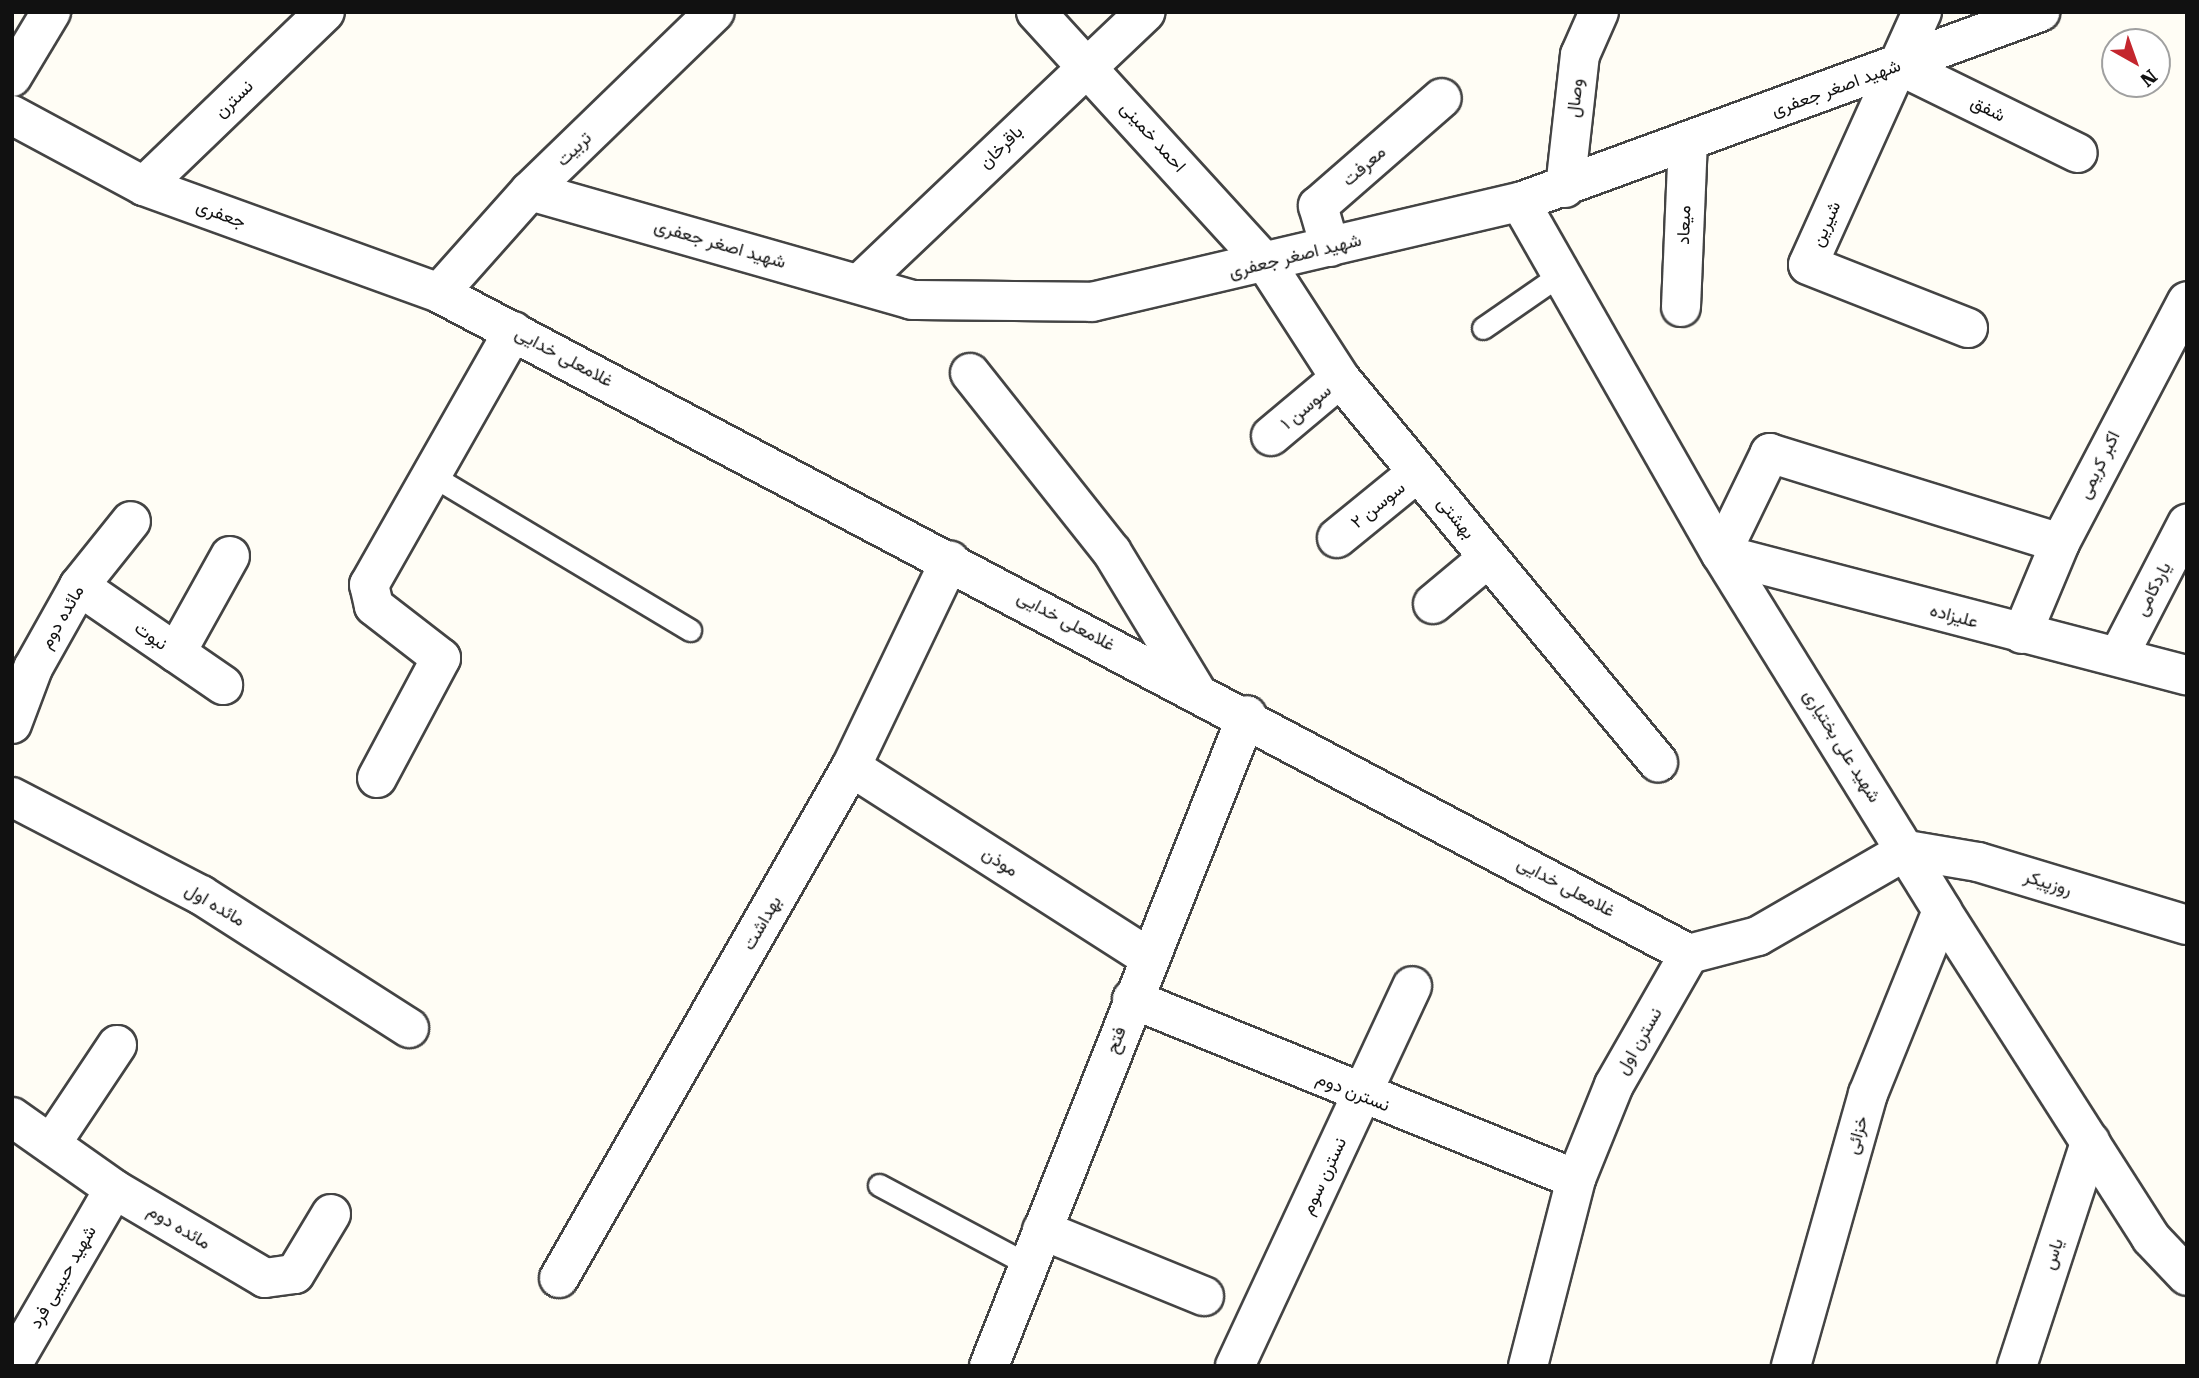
<!DOCTYPE html>
<meta charset="utf-8">
<style>
body{margin:0}
#map{position:relative;width:2199px;height:1378px;overflow:hidden;background:#fffdf5;font-family:"Roboto Serif",Vazirmatn,serif}
div>[style]{position:absolute}
[style*='--x']{left:calc(var(--x)*1px);top:calc(var(--y)*1px);width:calc(var(--w)*1px);rotate:calc(var(--a)*1deg)}
.roads{filter:drop-shadow(2px 0 #444) drop-shadow(-2px 0 #444) drop-shadow(0 2px #444) drop-shadow(0 -2px #444)}
.service>*{height:21px;margin:-10.5px;padding:0 10.5px;transform-origin:10.5px;border-radius:10.5px;background:#fff}
.minor>*{height:38px;margin:-19px;padding:0 19px;transform-origin:19px;border-radius:19px;background:#fff}
.tertiary>*{height:38px;margin:-19px;padding:0 19px;transform-origin:19px;border-radius:19px;background:#fff}
span{translate:-50% -50%;white-space:nowrap;text-align:center;line-height:1.15;-webkit-text-stroke:7px #fff;paint-order:stroke}
.street-label{font-size:18px;color:#111}
.frame{position:absolute;inset:0;border:14px solid #111;pointer-events:none}
.north{position:absolute;left:2101px;top:28px;width:70px;height:70px;box-sizing:border-box;background:#fff;border:2px solid #a0a0a0;border-radius:50%;rotate:140deg;font-size:19px;font-weight:700;line-height:28px;text-align:center;color:#111}
.north::after{content:'';display:block;margin:auto;width:24px;height:32px;background:#c4262e;clip-path:polygon(50% 0,100% 100%,50% 72%,0 100%)}
</style>
<div id="map">
<div class="roads">
<div class="service">
<div style="--x:1483;--y:328;--w:95;--a:-34.7"></div>
<div style="--x:431;--y:475;--w:302;--a:30.9"></div>
<div style="--x:879;--y:1185;--w:170;--a:28.1"></div>
</div>
<div class="minor">
<div style="--x:1036;--y:12;--w:343;--a:47.6"></div>
<div style="--x:1267;--y:265;--w:135;--a:57.1"></div>
<div style="--x:1340;--y:378;--w:499;--a:50.4"></div>
<div style="--x:1922;--y:12;--w:277;--a:114.3"></div>
<div style="--x:1808;--y:265;--w:172;--a:21.5"></div>
<div style="--x:1898;--y:65;--w:200;--a:26.1"></div>
<div style="--x:12;--y:77;--w:76;--a:-59"></div>
<div style="--x:144;--y:186;--w:251;--a:-43.9"></div>
<div style="--x:1565;--y:188;--w:134;--a:-83.6"></div>
<div style="--x:1580;--y:55;--w:47;--a:-66.2"></div>
<div style="--x:530;--y:191;--w:257;--a:-44.1"></div>
<div style="--x:1330;--y:247;--w:43;--a:-106.3"></div>
<div style="--x:1318;--y:206;--w:164;--a:-41.1"></div>
<div style="--x:859;--y:284;--w:395;--a:-43.5"></div>
<div style="--x:1681;--y:307;--w:164;--a:-87.6"></div>
<div style="--x:970;--y:373;--w:228;--a:51.6"></div>
<div style="--x:1112;--y:552;--w:160;--a:58.8"></div>
<div style="--x:1271;--y:436;--w:90;--a:-40"></div>
<div style="--x:1337;--y:538;--w:104;--a:-39.2"></div>
<div style="--x:2060;--y:543;--w:304;--a:-162.8"></div>
<div style="--x:1770;--y:453;--w:112;--a:115.9"></div>
<div style="--x:1721;--y:554;--w:481;--a:14.6"></div>
<div style="--x:79;--y:586;--w:175;--a:34.5"></div>
<div style="--x:1433;--y:604;--w:72;--a:-39.9"></div>
<div style="--x:2022;--y:634;--w:99;--a:-67.3"></div>
<div style="--x:2060;--y:543;--w:273;--a:-62.3"></div>
<div style="--x:176;--y:653;--w:111;--a:-60.9"></div>
<div style="--x:2119;--y:655;--w:148;--a:-62.6"></div>
<div style="--x:12;--y:724;--w:60;--a:-69.4"></div>
<div style="--x:33;--y:668;--w:94;--a:-60.7"></div>
<div style="--x:79;--y:586;--w:83;--a:-51.3"></div>
<div style="--x:851;--y:767;--w:355;--a:32.6"></div>
<div style="--x:377;--y:778;--w:136;--a:-61.9"></div>
<div style="--x:441;--y:658;--w:85;--a:-142.2"></div>
<div style="--x:374;--y:606;--w:22;--a:-103"></div>
<div style="--x:369;--y:585;--w:292;--a:-60.4"></div>
<div style="--x:12;--y:797;--w:213;--a:27.4"></div>
<div style="--x:201;--y:895;--w:247;--a:32.6"></div>
<div style="--x:1132;--y:999;--w:479;--a:22.1"></div>
<div style="--x:12;--y:1117;--w:125;--a:35.2"></div>
<div style="--x:114;--y:1189;--w:175;--a:30.5"></div>
<div style="--x:265;--y:1278;--w:30;--a:-8"></div>
<div style="--x:295;--y:1274;--w:70;--a:-59"></div>
<div style="--x:51;--y:1144;--w:119;--a:-56.3"></div>
<div style="--x:1042;--y:1230;--w:175;--a:22.2"></div>
<div style="--x:559;--y:1278;--w:589;--a:-60.26"></div>
<div style="--x:851;--y:767;--w:229;--a:-64.4"></div>
<div style="--x:12;--y:1365;--w:203;--a:-59.9"></div>
<div style="--x:989;--y:1366;--w:700;--a:-68.38"></div>
<div style="--x:1235;--y:1366;--w:419;--a:-65"></div>
<div style="--x:1528;--y:1366;--w:193;--a:-75.6"></div>
<div style="--x:1576;--y:1179;--w:101;--a:-68"></div>
<div style="--x:1614;--y:1085;--w:151;--a:-60.2"></div>
<div style="--x:1689;--y:954;--w:71;--a:-14.6"></div>
<div style="--x:1758;--y:936;--w:172;--a:-30"></div>
<div style="--x:1907;--y:850;--w:72;--a:9.6"></div>
<div style="--x:1978;--y:862;--w:218;--a:16.8"></div>
<div style="--x:1791;--y:1366;--w:283;--a:-74.2"></div>
<div style="--x:1868;--y:1094;--w:197;--a:-68"></div>
<div style="--x:2017;--y:1366;--w:236;--a:-71.9"></div>
</div>
<div class="tertiary">
<div style="--x:12;--y:115;--w:150;--a:28.3"></div>
<div style="--x:144;--y:186;--w:314;--a:19.9"></div>
<div style="--x:439;--y:293;--w:1414;--a:27.87"></div>
<div style="--x:1520;--y:202;--w:405;--a:60.3"></div>
<div style="--x:1721;--y:554;--w:420;--a:58.2"></div>
<div style="--x:1942;--y:911;--w:388;--a:57.4"></div>
<div style="--x:2151;--y:1238;--w:52;--a:46.5"></div>
<div style="--x:439;--y:293;--w:137;--a:-48.3"></div>
<div style="--x:530;--y:191;--w:397;--a:15.9"></div>
<div style="--x:912;--y:300;--w:180;--a:0.6"></div>
<div style="--x:1092;--y:302;--w:440;--a:-13.2"></div>
<div style="--x:1520;--y:202;--w:554;--a:-20.07"></div>
</div>
</div>
<div class="street-label">
<span style="left:1836px;top:88px;rotate:-20deg">شهید اصغر جعفری</span>
<span style="left:1575px;top:98px;rotate:-84deg">وصال</span>
<span style="left:234px;top:99px;rotate:-44deg">نسترن</span>
<span style="left:1988px;top:109px;rotate:26deg">شفق</span>
<span style="left:1153px;top:137px;rotate:48deg">احمد خمینی</span>
<span style="left:1001px;top:147px;rotate:-44deg">باقرخان</span>
<span style="left:574px;top:149px;rotate:-44deg">تربیت</span>
<span style="left:1364px;top:166px;rotate:-41deg">معرفت</span>
<span style="left:221px;top:214px;rotate:20deg">جعفری</span>
<span style="left:1826px;top:224px;rotate:-66deg">شیرین</span>
<span style="left:1684px;top:225px;rotate:-88deg">میعاد</span>
<span style="left:720px;top:244px;rotate:16deg">شهید اصغر جعفری</span>
<span style="left:1295px;top:256px;rotate:-14deg">شهید اصغر جعفری</span>
<span style="left:564px;top:357px;rotate:28deg">غلامعلی خدایی</span>
<span style="left:1306px;top:407px;rotate:-40deg">سوسن ۱</span>
<span style="left:2099px;top:465px;rotate:-64deg">اکبر کریمی</span>
<span style="left:1378px;top:505px;rotate:-39deg">سوسن ۲</span>
<span style="left:1456px;top:518px;rotate:51deg">بهشتی</span>
<span style="left:2153px;top:589px;rotate:-63deg">یاردکامی</span>
<span style="left:1954px;top:616px;rotate:15deg">علیزاده</span>
<span style="left:62px;top:617px;rotate:-60deg">مائده دوم</span>
<span style="left:1066px;top:621px;rotate:28deg">غلامعلی خدایی</span>
<span style="left:151px;top:636px;rotate:35deg">نبوت</span>
<span style="left:1842px;top:746px;rotate:58deg">شهید علی بختیاری</span>
<span style="left:1000px;top:862px;rotate:33deg">موذن</span>
<span style="left:2048px;top:883px;rotate:17deg">روزپیکر</span>
<span style="left:1566px;top:887px;rotate:28deg">غلامعلی خدایی</span>
<span style="left:215px;top:905px;rotate:31deg">مائده اول</span>
<span style="left:762px;top:923px;rotate:-60deg">بهداشت</span>
<span style="left:1116px;top:1040px;rotate:-69deg">فتح</span>
<span style="left:1639px;top:1041px;rotate:-60deg">نسترن اول</span>
<span style="left:1353px;top:1092px;rotate:22deg">نسترن دوم</span>
<span style="left:1857px;top:1135px;rotate:-74deg">خزائی</span>
<span style="left:1324px;top:1176px;rotate:-65deg">نسترن سوم</span>
<span style="left:179px;top:1227px;rotate:31deg">مائده دوم</span>
<span style="left:2053px;top:1254px;rotate:-72deg">یاس</span>
<span style="left:63px;top:1277px;rotate:-60deg">شهید حبیبی فرد</span>
</div>
<div class="frame"></div>
<div class="north">N</div>
</div>
